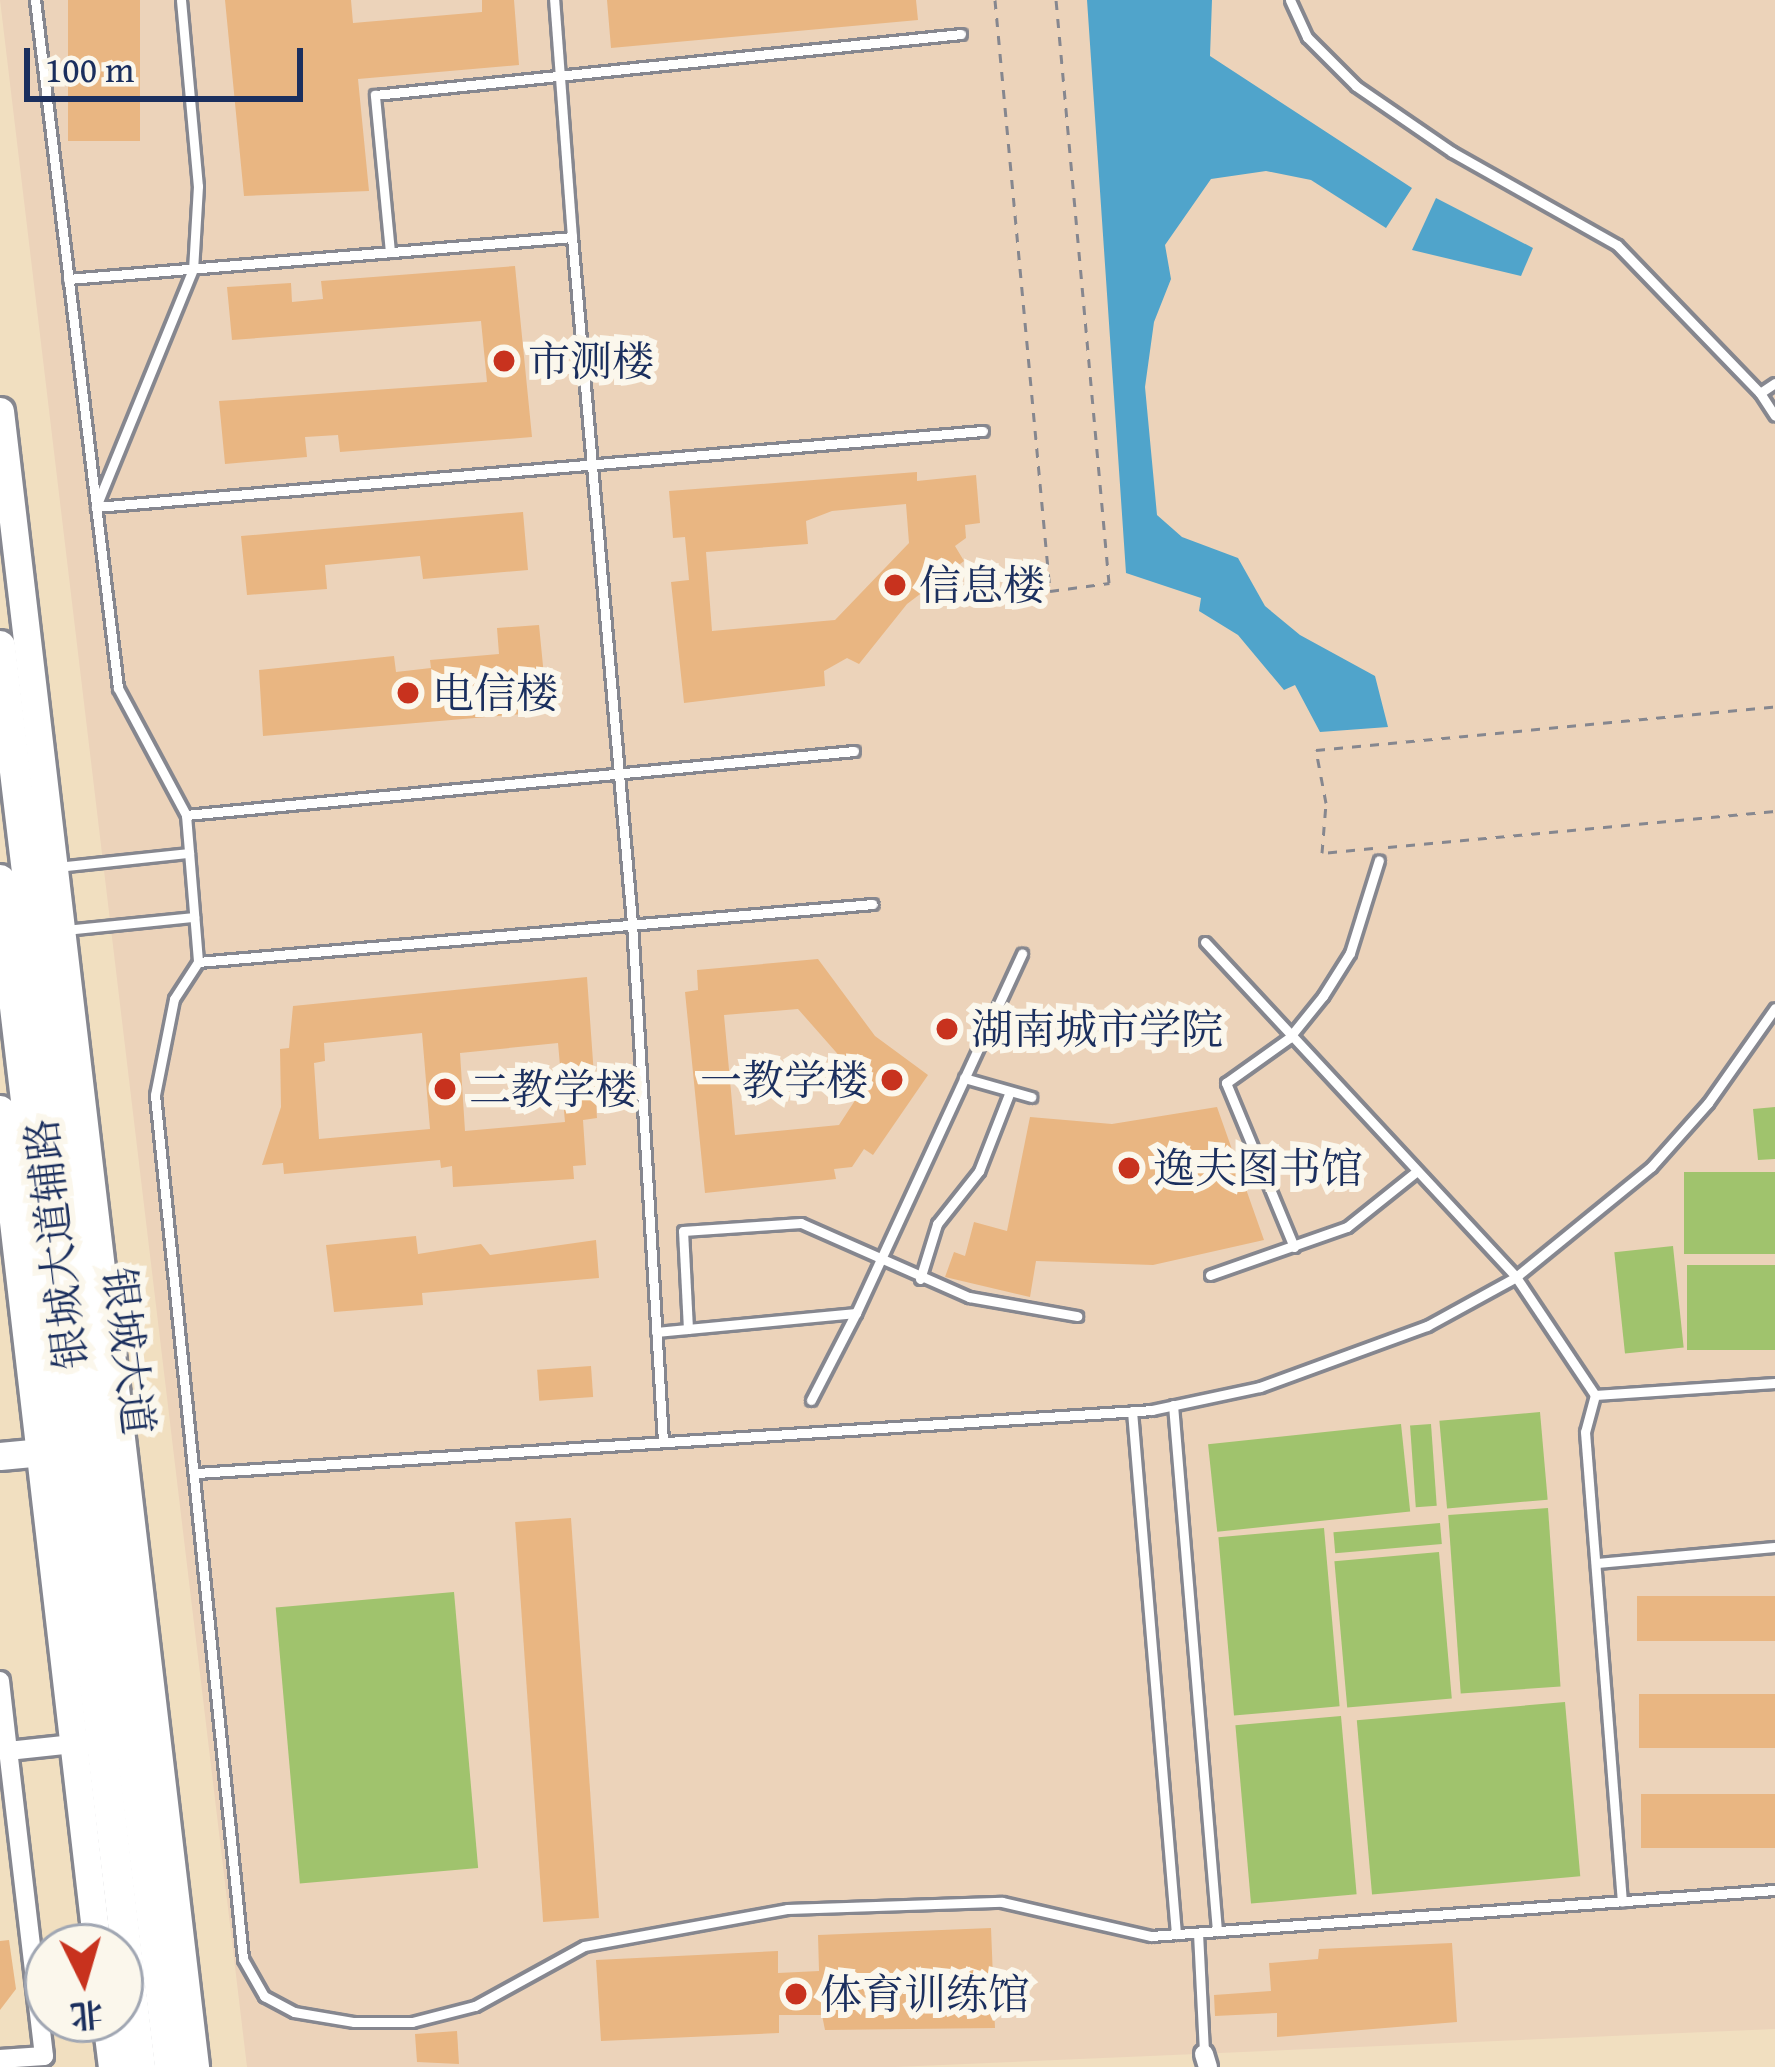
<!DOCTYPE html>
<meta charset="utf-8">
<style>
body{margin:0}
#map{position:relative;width:1775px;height:2067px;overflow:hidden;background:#f1dfc0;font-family:"Gentium Book Plus","Noto Serif SC",serif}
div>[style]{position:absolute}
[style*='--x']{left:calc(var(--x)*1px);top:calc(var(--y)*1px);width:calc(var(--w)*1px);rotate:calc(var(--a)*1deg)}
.built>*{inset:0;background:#ecd3ba}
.green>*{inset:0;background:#a0c36d;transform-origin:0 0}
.water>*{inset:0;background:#50a4cb}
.building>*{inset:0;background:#e9b682;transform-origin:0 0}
.path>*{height:3px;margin-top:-1.5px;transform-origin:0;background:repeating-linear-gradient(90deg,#86878f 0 9px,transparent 0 18px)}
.roads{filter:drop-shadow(3px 0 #86878f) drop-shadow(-3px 0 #86878f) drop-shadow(0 3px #86878f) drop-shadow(0 -3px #86878f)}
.lane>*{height:9px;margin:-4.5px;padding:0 4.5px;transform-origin:4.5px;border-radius:4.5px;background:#fff}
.street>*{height:18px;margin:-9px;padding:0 9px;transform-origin:9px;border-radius:9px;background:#fff}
.secondary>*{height:27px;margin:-13.5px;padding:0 13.5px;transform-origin:13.5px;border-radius:13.5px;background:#fff}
.primary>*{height:30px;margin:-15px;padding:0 15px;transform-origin:15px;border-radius:15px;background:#fff}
.dots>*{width:33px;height:33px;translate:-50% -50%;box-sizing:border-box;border:6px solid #fbf7ec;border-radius:50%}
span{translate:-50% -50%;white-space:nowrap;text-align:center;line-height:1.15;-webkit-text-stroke:12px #fbf7ec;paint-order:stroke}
.poi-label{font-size:42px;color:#1b2f5e}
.left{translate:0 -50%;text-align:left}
.right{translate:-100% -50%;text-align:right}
.street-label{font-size:42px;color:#1b2f5e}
.north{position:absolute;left:24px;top:1923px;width:120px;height:120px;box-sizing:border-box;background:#fbf7ec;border:3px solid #a1a7b3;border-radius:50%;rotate:175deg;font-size:33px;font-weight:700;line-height:48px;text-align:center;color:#1b2f5e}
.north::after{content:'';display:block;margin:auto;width:42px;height:54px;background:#c8321e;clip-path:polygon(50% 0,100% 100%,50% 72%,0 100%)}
.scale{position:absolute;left:24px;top:48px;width:279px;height:54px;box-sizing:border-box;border:6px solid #1b2f5e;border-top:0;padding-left:15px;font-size:36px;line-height:42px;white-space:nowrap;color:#1b2f5e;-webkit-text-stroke:9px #fbf7ec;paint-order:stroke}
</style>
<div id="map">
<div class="built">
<div style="clip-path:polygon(0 0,1775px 0,1775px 2029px,895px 2067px,247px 2067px)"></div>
</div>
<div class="green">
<div style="clip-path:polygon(1775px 1107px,1775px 1159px,1758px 1160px,1753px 1109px)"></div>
<div style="left:1775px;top:1172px;width:82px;height:91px;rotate:90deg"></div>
<div style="left:1673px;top:1246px;width:102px;height:59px;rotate:84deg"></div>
<div style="left:1775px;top:1265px;width:85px;height:88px;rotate:90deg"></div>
<div style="left:1540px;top:1412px;width:88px;height:101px;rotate:85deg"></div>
<div style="left:1401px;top:1424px;width:88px;height:194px;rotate:84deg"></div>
<div style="left:1431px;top:1424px;width:82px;height:21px;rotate:86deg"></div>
<div style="left:1548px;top:1508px;width:179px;height:100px;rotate:86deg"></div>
<div style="left:1440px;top:1523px;width:21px;height:107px;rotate:85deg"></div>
<div style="left:1324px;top:1528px;width:179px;height:106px;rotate:85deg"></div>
<div style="left:1439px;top:1552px;width:147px;height:105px;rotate:85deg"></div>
<div style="left:454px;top:1592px;width:277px;height:179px;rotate:85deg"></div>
<div style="left:1565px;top:1702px;width:175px;height:209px;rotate:85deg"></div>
<div style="left:1341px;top:1716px;width:179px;height:106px;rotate:85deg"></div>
</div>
<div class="water">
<div style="clip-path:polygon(1087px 0,1212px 0,1210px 56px,1412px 188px,1386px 228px,1311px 180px,1266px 171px,1211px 179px,1165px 245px,1171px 279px,1154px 322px,1145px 387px,1157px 515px,1182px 537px,1238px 558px,1265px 606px,1300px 635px,1375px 676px,1388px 727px,1320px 732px,1295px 685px,1284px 690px,1238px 635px,1199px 611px,1201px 598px,1126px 573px)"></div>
<div style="clip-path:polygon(1436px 198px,1533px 248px,1521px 276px,1412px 250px)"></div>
</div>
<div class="building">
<div style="left:68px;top:0;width:72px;height:141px"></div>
<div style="clip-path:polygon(225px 0,351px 0,353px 23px,482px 12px,482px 0,514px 0,519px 65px,358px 79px,369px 191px,244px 196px)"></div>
<div style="clip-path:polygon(607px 0,916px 0,918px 20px,611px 48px)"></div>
<div style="clip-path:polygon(515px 266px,532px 437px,340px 452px,338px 435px,305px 437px,307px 457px,225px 464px,219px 401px,487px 382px,481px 321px,232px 340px,227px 287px,291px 283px,292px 302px,323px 299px,321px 281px)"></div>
<div style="clip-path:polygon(evenodd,917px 472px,917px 481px,976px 475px,980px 523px,965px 525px,966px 538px,955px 546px,964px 561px,907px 604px,859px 664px,847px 658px,824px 671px,825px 686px,684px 703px,671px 582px,689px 580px,685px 537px,673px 538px,669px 491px,917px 472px,906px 504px,909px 543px,835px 620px,712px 631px,706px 552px,808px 544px,806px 521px,832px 511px,906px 504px)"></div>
<div style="clip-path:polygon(523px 512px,528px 570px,423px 579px,420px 556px,325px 565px,327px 589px,247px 595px,241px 536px)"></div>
<div style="clip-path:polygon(539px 625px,544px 676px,554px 675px,558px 711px,263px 736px,259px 670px,394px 656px,396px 672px,431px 668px,430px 660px,499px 654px,497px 628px)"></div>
<div style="clip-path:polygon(evenodd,818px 959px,875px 1036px,928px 1075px,873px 1155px,864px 1149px,852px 1167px,834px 1169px,836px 1179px,705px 1193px,685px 992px,698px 990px,697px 970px,818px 959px,798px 1009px,865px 1085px,839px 1125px,735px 1135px,724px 1015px,798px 1009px)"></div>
<div style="clip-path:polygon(evenodd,587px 977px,597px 1118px,583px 1120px,586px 1165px,573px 1166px,574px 1179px,453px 1187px,452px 1166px,441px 1168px,440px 1160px,284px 1174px,283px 1163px,262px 1165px,281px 1107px,280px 1049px,289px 1048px,293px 1006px,587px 977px,422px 1033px,430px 1129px,319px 1139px,314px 1063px,325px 1061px,324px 1043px,422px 1033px,587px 977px,558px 1043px,565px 1122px,465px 1131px,460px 1053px,558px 1043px)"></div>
<div style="clip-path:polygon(1217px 1107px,1264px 1240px,1153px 1265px,1036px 1261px,1030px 1297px,945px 1277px,954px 1252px,965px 1256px,974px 1222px,1007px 1231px,1030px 1117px,1112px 1124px)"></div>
<div style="clip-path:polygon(416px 1236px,418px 1254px,481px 1244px,490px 1255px,596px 1240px,599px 1278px,422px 1293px,423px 1305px,334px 1312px,326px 1245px)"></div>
<div style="left:591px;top:1366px;width:31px;height:54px;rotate:86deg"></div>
<div style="left:571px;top:1518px;width:401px;height:56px;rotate:86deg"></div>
<div style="left:1775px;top:1596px;width:45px;height:138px;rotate:90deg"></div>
<div style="left:1775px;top:1694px;width:54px;height:136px;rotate:90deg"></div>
<div style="left:1775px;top:1794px;width:54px;height:134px;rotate:90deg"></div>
<div style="clip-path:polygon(991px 1928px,995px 2028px,825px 2030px,822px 2015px,779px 2015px,779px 2033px,601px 2041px,596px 1960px,778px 1951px,778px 1973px,819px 1971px,818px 1935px)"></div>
<div style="clip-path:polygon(9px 1940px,16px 1989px,0 2010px,0 1941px)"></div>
<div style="clip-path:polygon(1452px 1943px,1457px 2022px,1277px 2037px,1277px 2013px,1215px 2016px,1214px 1995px,1271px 1991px,1269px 1963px,1318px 1959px,1319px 1949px)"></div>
<div style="clip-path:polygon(457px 2031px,459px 2064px,417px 2062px,415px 2034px)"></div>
</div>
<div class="path">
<div style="--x:995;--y:0;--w:594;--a:84.68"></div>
<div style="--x:1050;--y:591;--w:60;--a:-7.7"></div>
<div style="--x:1109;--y:583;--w:585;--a:-95.19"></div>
<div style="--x:1388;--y:847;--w:389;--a:-5.3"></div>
<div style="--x:1373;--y:848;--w:51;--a:174.4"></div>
<div style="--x:1322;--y:853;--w:50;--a:-85.4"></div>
<div style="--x:1326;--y:803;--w:54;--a:-100.7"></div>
<div style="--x:1316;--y:750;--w:461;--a:-5.4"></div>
</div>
<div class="roads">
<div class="lane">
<div style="--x:35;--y:0;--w:693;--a:83.12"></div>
<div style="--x:118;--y:688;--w:144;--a:61.8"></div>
<div style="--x:186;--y:815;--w:147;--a:85.3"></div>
<div style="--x:198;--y:962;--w:44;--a:123"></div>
<div style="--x:174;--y:999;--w:98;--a:101.2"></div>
<div style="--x:155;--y:1095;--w:868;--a:84.18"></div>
<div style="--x:243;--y:1959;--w:43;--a:60.4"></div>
<div style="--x:264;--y:1996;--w:34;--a:28"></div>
<div style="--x:294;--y:2012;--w:61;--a:9.5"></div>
<div style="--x:354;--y:2022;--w:58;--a:0"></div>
<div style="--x:412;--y:2022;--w:65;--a:-14.3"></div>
<div style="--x:475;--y:2006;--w:124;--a:-28.8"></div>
<div style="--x:584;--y:1946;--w:206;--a:-10.3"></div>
<div style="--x:787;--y:1909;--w:215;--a:-1.9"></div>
<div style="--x:1002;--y:1902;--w:153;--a:12.9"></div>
<div style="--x:1151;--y:1936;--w:626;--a:-4.22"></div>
<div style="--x:181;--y:0;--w:187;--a:84.8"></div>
<div style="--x:198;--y:186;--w:83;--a:93.4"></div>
<div style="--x:193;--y:269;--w:257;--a:112.2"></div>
<div style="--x:96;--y:507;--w:890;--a:-4.9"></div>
<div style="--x:1290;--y:0;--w:41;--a:65.3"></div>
<div style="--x:1307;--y:37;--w:69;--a:45"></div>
<div style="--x:1356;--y:86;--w:116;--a:34.5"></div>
<div style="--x:1452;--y:152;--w:189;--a:29.4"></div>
<div style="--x:1617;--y:245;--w:206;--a:46"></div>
<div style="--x:1760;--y:393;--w:18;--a:-34"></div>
<div style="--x:572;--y:237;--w:689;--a:85"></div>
<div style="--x:632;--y:923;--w:520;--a:86.58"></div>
<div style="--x:390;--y:252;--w:158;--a:-95.5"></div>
<div style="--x:375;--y:95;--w:589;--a:-5.94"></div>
<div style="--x:68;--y:279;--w:506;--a:-4.76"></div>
<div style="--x:572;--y:237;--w:238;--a:-94.3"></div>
<div style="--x:1760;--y:393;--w:27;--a:57"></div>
<div style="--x:186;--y:815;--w:671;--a:-5.47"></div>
<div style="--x:57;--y:867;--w:133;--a:-6.1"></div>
<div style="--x:65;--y:930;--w:130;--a:-5.8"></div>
<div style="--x:1205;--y:942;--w:457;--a:47.1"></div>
<div style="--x:1516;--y:1277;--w:142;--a:56.2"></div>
<div style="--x:1595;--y:1395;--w:180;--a:-3.8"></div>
<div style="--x:198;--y:962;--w:677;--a:-4.91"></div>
<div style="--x:964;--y:1078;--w:70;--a:15.8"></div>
<div style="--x:1294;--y:1247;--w:178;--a:-112.5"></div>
<div style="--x:1226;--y:1083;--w:77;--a:-35.5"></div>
<div style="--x:1289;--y:1038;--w:54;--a:-51"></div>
<div style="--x:1323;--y:996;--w:51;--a:-57.9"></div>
<div style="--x:1350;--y:953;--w:97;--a:-72.7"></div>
<div style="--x:1210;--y:1275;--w:145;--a:-19.3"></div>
<div style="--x:1347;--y:1227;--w:88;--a:-38.6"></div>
<div style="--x:920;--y:1279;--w:58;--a:-72.8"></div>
<div style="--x:937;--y:1224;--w:68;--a:-51.6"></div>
<div style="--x:979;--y:1171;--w:83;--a:-68.7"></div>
<div style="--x:688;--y:1329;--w:98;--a:-92.9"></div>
<div style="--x:683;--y:1231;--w:118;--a:-3.9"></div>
<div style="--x:801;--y:1223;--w:184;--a:23.8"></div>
<div style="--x:969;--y:1297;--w:110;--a:10"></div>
<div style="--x:656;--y:1332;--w:201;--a:-5.4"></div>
<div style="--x:856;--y:1313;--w:396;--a:-65.2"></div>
<div style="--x:1595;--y:1395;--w:38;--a:105"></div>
<div style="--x:1585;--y:1432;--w:471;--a:85.5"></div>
<div style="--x:811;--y:1400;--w:98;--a:-62.7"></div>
<div style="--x:1173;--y:1405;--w:528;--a:85.22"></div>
<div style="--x:1132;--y:1411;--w:525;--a:85.19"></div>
<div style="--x:197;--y:1473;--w:957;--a:-3.77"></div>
<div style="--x:1152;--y:1410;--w:110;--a:-12"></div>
<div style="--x:1260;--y:1387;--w:178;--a:-20.1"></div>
<div style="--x:1427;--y:1326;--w:102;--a:-28.8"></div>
<div style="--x:1516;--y:1277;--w:174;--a:-39.2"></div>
<div style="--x:1651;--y:1167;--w:86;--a:-48.3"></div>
<div style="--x:1708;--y:1103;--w:116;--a:-54.8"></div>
<div style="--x:1596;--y:1563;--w:180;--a:-5.1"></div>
<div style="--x:1198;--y:1933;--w:120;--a:87.1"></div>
</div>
<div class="street">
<div style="--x:0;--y:1681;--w:70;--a:83.5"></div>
<div style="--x:8;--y:1751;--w:75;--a:-6.1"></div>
<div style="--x:1204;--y:2054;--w:14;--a:73"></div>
<div style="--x:0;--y:2059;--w:44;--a:-3.9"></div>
<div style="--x:44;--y:2056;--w:307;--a:-96.7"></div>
</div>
<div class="secondary">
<div style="--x:0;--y:411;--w:1667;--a:83.28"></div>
<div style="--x:0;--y:1109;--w:844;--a:83.4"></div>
<div style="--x:0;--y:1456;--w:53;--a:-5.4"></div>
<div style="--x:106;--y:2019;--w:48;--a:82.9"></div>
</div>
<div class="primary">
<div style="--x:0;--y:646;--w:1431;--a:83.18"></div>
<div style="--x:0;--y:880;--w:1195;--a:83.27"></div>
</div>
</div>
<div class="dots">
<div style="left:504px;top:361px;background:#c8321e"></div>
<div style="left:895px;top:585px;background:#c8321e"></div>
<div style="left:408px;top:693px;background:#c8321e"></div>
<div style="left:947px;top:1029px;background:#c8321e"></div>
<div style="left:892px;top:1080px;background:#c8321e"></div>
<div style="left:445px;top:1089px;background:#c8321e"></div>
<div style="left:1129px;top:1168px;background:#c8321e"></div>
<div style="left:796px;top:1994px;background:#c8321e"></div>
</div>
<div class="poi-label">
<span class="left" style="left:528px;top:361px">市测楼</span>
<span class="left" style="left:919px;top:585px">信息楼</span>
<span class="left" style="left:432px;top:693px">电信楼</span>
<span class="left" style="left:971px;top:1029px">湖南城市学院</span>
<span class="right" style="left:868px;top:1080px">一教学楼</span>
<span class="left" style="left:469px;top:1089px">二教学楼</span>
<span class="left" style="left:1153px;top:1168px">逸夫图书馆</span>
<span class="left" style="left:820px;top:1994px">体育训练馆</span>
</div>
<div class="street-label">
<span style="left:56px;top:1244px;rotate:-97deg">银城大道辅路</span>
<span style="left:129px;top:1351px;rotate:83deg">银城大道</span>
</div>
<div class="north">北</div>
<div class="scale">100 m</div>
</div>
